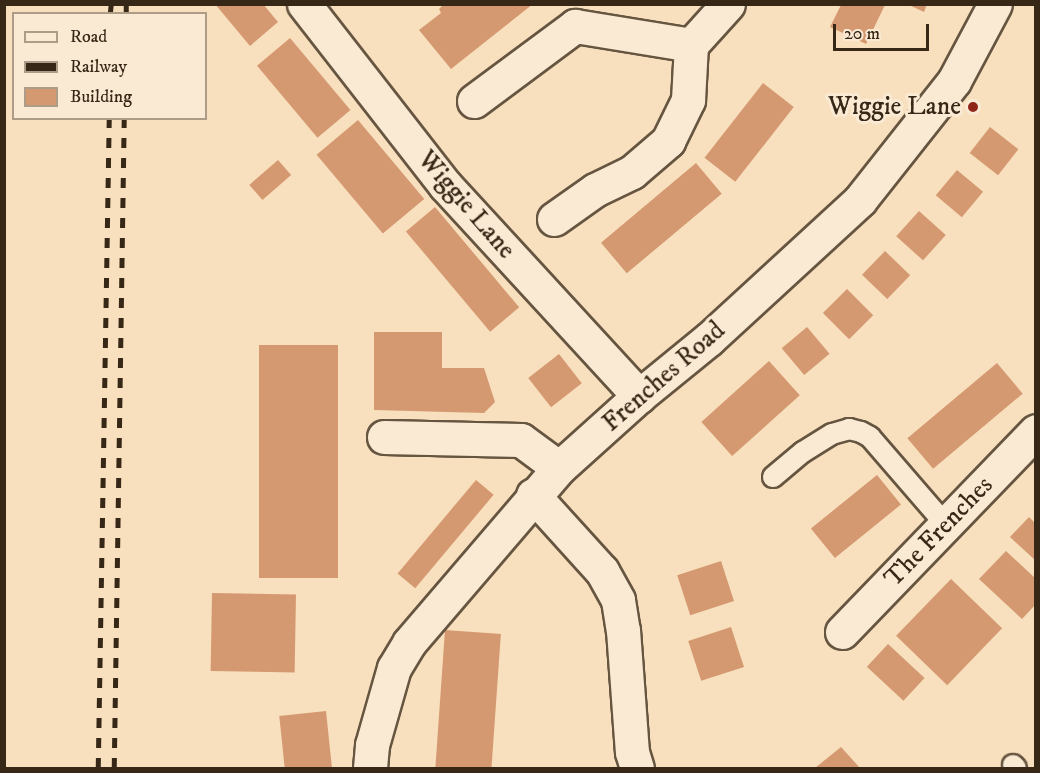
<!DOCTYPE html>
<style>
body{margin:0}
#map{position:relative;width:1040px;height:773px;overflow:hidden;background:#f8dfbd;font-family:"IM FELL DW Pica",serif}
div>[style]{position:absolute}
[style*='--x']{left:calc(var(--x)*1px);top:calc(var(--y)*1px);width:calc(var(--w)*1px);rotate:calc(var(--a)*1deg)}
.building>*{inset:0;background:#d59971;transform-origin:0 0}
.roads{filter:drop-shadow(2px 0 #665540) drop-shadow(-2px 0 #665540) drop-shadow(0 2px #665540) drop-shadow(0 -2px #665540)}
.service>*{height:20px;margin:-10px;padding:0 10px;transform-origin:10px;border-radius:10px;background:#faead4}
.minor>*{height:33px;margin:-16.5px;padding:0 16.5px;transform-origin:16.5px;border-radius:16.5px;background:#faead4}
.tertiary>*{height:33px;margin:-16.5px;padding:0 16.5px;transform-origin:16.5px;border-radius:16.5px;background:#faead4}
.rail>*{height:4.5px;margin-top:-2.25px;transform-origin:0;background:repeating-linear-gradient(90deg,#362716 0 10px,transparent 0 20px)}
.dots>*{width:16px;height:16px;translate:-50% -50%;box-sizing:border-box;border:3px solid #faead4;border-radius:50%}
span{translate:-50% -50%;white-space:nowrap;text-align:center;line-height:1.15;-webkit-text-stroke:6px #faead4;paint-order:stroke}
.poi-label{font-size:26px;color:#362716}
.right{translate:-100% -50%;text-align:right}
.street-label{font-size:26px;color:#362716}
.frame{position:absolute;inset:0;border:6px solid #362716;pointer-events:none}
.legend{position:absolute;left:12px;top:12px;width:195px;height:108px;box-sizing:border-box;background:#faead4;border:2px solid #ac9c88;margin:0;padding:8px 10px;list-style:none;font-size:18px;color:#362716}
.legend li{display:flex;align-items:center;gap:12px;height:30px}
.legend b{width:30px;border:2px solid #ac9c88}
.scale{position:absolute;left:833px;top:24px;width:96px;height:27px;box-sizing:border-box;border:3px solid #362716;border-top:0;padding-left:8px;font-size:18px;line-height:21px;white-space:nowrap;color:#362716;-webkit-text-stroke:4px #faead4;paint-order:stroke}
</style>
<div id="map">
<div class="building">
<div style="clip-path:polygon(215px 4px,263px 4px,278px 22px,250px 46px)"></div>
<div style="clip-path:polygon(444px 4px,533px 4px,451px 69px,419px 30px,441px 13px,439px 9px)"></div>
<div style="clip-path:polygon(907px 4px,927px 4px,924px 12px)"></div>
<div style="clip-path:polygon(841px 5px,885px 5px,866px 44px,830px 27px)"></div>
<div style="left:290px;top:38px;width:94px;height:43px;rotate:50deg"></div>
<div style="left:763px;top:83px;width:39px;height:95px;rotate:38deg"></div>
<div style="left:358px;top:120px;width:103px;height:54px;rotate:50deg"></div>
<div style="left:990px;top:127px;width:36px;height:33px;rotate:38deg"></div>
<div style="left:278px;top:160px;width:20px;height:38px;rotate:49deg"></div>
<div style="left:696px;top:163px;width:40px;height:124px;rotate:50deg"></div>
<div style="left:957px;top:170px;width:34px;height:33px;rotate:40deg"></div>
<div style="left:435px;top:207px;width:131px;height:38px;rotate:50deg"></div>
<div style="left:919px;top:211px;width:36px;height:34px;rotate:42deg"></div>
<div style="left:885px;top:251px;width:35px;height:33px;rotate:44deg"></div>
<div style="left:847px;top:289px;width:37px;height:34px;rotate:45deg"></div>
<div style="left:807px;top:327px;width:35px;height:33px;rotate:50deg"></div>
<div style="clip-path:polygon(374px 332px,442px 332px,442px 368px,484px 368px,495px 402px,484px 413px,374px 410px)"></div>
<div style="left:338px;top:345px;width:233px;height:79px;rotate:90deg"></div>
<div style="left:559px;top:354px;width:37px;height:39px;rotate:52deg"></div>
<div style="left:769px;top:361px;width:46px;height:91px;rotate:48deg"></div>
<div style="left:997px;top:363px;width:40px;height:117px;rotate:50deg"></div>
<div style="left:877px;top:475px;width:38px;height:85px;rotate:51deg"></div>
<div style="left:476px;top:480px;width:23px;height:122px;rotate:40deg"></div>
<div style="clip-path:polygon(1029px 517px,1036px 524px,1036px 561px,1010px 537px)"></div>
<div style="clip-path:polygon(1006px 551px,1036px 579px,1036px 604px,1022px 619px,979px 579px)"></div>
<div style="left:721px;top:561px;width:42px;height:46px;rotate:72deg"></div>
<div style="left:951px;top:579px;width:71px;height:79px;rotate:44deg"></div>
<div style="left:212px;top:593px;width:84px;height:78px;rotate:1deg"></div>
<div style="left:731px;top:627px;width:42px;height:45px;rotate:72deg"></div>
<div style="left:445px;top:630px;width:56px;height:138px;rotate:4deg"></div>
<div style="left:888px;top:644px;width:50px;height:31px;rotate:43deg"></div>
<div style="left:326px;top:711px;width:57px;height:47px;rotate:84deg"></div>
<div style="clip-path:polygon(841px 747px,860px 768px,815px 768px)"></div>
</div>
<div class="roads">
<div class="service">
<div style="--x:773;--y:477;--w:39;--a:-40"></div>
<div style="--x:803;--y:452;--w:34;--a:-32"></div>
<div style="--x:832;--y:434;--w:18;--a:-16"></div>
<div style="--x:849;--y:429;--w:12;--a:14"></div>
<div style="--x:861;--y:432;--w:10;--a:29"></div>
<div style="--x:870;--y:437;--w:116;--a:49.2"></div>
<div style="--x:1013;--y:765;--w:4;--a:45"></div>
</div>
<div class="minor">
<div style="--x:304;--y:4;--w:229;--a:52.1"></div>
<div style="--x:445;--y:185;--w:287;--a:47.4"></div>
<div style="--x:474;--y:101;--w:126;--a:-36.6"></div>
<div style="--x:575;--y:26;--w:118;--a:9.3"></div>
<div style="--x:554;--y:219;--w:50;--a:-35.3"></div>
<div style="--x:595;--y:190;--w:41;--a:-25.9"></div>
<div style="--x:632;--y:172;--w:48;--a:-40.7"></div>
<div style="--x:668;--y:141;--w:46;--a:-64"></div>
<div style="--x:688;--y:100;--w:55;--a:-86.9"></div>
<div style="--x:691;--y:45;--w:55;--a:-47.9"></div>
<div style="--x:384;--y:437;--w:137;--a:1.3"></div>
<div style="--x:521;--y:440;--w:47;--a:36.4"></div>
<div style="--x:533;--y:495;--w:103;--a:47.8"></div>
<div style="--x:602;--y:571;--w:33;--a:61"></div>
<div style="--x:618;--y:600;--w:30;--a:81"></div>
<div style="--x:623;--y:630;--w:122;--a:85.8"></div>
<div style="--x:632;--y:752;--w:17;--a:73"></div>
<div style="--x:842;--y:632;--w:279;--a:-46"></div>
</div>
<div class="tertiary">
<div style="--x:370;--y:768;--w:23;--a:-85"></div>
<div style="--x:372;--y:745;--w:80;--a:-74.1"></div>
<div style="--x:394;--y:668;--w:29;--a:-59"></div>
<div style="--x:409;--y:643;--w:230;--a:-49.4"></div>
<div style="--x:559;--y:468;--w:108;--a:-42"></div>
<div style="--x:639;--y:396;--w:90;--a:-39.2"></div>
<div style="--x:709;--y:339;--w:205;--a:-42.6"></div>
<div style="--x:860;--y:200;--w:152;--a:-51.7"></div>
<div style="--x:954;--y:81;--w:87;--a:-62"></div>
</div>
</div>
<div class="rail">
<div style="--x:110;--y:14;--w:10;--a:-84"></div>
<div style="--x:126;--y:14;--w:10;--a:-90"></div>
<div style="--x:98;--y:768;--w:650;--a:-89.03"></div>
<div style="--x:114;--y:768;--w:650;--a:-89.12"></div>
</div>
<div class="dots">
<div style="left:973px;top:107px;background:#8f2418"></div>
</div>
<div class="poi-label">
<span class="right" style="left:961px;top:107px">Wiggie Lane</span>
</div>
<div class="street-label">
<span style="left:466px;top:205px;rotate:49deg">Wiggie Lane</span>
<span style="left:664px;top:377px;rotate:-41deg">Frenches Road</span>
<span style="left:939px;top:532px;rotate:-46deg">The Frenches</span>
</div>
<div class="frame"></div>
<ul class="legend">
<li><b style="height:8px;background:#faead4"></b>Road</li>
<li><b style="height:8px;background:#362716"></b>Railway</li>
<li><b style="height:16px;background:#d59971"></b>Building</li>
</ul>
<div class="scale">20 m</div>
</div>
